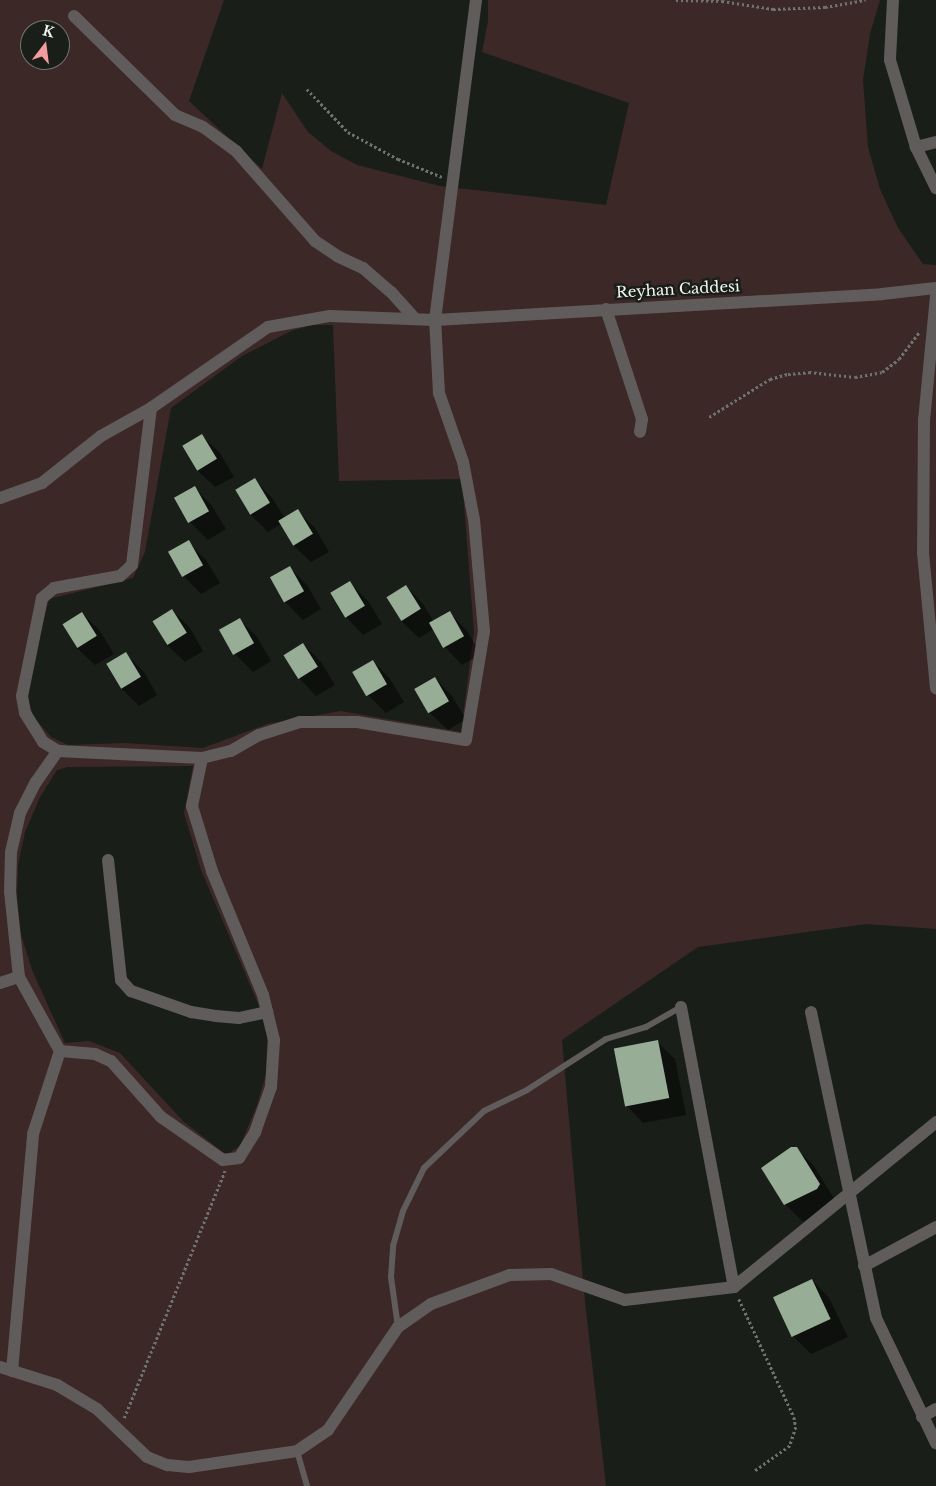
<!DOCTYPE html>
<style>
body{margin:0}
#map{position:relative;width:936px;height:1486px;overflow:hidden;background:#191e19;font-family:"Libre Baskerville",serif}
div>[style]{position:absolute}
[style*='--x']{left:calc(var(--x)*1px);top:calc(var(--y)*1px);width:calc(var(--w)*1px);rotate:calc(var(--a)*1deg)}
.green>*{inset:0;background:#3d2828}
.shadow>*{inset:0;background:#0007}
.building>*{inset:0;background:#98ad95;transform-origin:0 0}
.path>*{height:2.5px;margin-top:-1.25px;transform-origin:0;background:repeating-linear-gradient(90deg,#6e736e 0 2.5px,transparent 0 5px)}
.lane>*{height:6px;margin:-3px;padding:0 3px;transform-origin:3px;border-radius:3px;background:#605c5c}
.street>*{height:12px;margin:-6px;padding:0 6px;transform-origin:6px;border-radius:6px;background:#605c5c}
span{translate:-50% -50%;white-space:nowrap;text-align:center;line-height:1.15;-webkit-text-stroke:5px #191e19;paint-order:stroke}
.street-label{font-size:15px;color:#f2f5f1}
.north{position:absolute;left:20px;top:20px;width:50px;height:50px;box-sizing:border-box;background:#191e19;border:1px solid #70746f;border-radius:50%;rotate:15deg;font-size:14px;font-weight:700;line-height:20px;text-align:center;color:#f2f5f1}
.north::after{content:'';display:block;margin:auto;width:18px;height:22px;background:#f59b9c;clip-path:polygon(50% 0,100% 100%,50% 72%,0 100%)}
</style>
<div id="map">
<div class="green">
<div style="clip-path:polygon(evenodd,0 0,224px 0,189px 101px,262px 169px,282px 93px,308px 132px,331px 151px,357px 165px,440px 186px,606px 205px,629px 103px,482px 52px,488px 21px,488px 0,880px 0,870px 34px,863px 80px,868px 147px,880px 189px,898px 228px,923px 264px,936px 265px,936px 929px,866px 924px,698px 947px,562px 1040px,585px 1302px,606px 1486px,0 1486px,0 0,30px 30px,60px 30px,60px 60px,30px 60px,30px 30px,0 0,312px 325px,333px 325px,339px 481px,462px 479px,474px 632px,461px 732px,341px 711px,267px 724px,203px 748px,124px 743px,68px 745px,51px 737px,33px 716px,26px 691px,49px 599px,133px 578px,145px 552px,171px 408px,242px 356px,291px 331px,312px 325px,0 0,193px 766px,184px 813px,201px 870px,259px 1006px,267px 1034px,266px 1074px,257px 1105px,240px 1146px,229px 1153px,224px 1153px,183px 1121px,120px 1053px,89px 1041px,65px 1043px,32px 970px,21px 934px,17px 899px,18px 865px,25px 832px,40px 797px,57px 770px,68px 767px,193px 766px)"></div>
</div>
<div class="shadow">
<div style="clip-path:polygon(202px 436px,220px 453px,234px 477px,215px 487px,197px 470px,184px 446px)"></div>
<div style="clip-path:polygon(255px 480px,272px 498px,285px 518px,298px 511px,315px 528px,329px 552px,311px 562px,293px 545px,281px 524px,268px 532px,250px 514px)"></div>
<div style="clip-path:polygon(195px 488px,212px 506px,226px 529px,208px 540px,190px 522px)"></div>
<div style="clip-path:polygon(188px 542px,206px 560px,220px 583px,201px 594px,184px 576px)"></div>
<div style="clip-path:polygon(290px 568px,307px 585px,321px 609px,303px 620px,285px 602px)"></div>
<div style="clip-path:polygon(350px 583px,368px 601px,382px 624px,363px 635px,346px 617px)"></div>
<div style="clip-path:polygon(406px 586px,423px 604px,434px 622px,450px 613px,467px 631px,481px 654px,462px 665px,445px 647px,434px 629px,419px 638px,401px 621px,387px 597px)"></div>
<div style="clip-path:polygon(172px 610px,190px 628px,203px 651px,185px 662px,167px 645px,153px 621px)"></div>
<div style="clip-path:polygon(82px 613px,100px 631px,114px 654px,95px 665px,77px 648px,64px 624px)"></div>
<div style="clip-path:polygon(240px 620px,257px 637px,271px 661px,253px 672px,235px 654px)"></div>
<div style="clip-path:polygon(303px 644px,321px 662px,335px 685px,316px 696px,299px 678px)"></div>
<div style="clip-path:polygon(126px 654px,144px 672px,157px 695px,139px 706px,121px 688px)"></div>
<div style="clip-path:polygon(373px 661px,390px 679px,404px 702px,386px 713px,368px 695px,354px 672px)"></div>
<div style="clip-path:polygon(435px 678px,452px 696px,466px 719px,448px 730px,430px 713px,416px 689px)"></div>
<div style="clip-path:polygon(657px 1042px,675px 1059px,686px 1115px,643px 1123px,626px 1105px)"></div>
<div style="clip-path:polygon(796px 1148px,814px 1166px,836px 1202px,803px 1222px,785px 1204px,763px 1168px)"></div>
<div style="clip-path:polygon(812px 1280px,829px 1298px,848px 1337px,811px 1354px,793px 1336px)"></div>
</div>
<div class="building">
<div style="left:202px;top:434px;width:29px;height:23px;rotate:59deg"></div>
<div style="left:255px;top:478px;width:29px;height:23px;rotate:59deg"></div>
<div style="left:195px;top:486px;width:29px;height:24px;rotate:61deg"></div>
<div style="left:298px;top:509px;width:29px;height:23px;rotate:59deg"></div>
<div style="left:189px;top:540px;width:29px;height:24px;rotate:61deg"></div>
<div style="left:290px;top:566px;width:29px;height:23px;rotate:61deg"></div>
<div style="left:350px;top:581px;width:29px;height:23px;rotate:59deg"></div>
<div style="left:406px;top:585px;width:28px;height:23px;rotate:58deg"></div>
<div style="left:172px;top:609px;width:28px;height:23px;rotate:58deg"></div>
<div style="left:450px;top:611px;width:29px;height:24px;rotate:61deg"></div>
<div style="left:82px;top:612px;width:28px;height:23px;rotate:58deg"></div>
<div style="left:240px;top:618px;width:29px;height:24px;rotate:61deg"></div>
<div style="left:303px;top:643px;width:28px;height:23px;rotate:58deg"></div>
<div style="left:126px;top:652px;width:29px;height:23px;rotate:59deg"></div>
<div style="left:373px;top:660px;width:28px;height:24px;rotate:60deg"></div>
<div style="left:435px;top:677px;width:28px;height:24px;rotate:60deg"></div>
<div style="left:658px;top:1040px;width:59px;height:45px;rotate:79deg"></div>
<div style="clip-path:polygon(791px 1147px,797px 1147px,820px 1184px,817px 1189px,784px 1205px,761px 1168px)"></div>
<div style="left:812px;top:1279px;width:44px;height:43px;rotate:65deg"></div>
</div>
<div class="path">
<div style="--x:676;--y:0;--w:46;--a:1.2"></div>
<div style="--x:722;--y:1;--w:52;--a:8.9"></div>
<div style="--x:773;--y:9;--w:52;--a:-2.2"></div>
<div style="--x:825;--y:7;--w:41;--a:-9.9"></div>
<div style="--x:307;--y:89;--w:59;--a:46.4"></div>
<div style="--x:348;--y:132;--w:57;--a:28.4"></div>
<div style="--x:398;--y:159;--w:48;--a:22.2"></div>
<div style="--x:709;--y:417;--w:72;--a:-31.9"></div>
<div style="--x:770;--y:379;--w:19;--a:-16"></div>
<div style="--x:788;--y:374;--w:21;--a:-5"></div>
<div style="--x:809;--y:372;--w:46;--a:6.2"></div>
<div style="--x:855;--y:377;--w:27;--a:-10"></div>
<div style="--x:882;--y:372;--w:21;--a:-37"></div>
<div style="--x:899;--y:359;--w:34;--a:-53"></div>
<div style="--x:739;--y:1299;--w:130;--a:65"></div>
<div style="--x:794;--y:1417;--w:10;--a:79"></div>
<div style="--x:796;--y:1427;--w:20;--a:108"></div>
<div style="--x:790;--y:1446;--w:43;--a:144.5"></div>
<div style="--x:124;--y:1418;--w:267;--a:-67.8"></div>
</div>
<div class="lane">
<div style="--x:398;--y:1327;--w:50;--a:-98"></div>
<div style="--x:391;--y:1277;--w:31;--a:-86"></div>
<div style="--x:393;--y:1246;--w:36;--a:-74"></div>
<div style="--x:403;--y:1211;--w:48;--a:-64"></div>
<div style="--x:424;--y:1168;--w:83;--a:-43.5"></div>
<div style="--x:484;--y:1111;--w:48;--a:-26"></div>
<div style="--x:527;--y:1090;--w:94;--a:-32.8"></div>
<div style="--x:606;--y:1039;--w:42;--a:-16.7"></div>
<div style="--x:646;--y:1027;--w:40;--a:-29.7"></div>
<div style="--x:297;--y:1451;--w:36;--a:74"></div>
</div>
<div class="street">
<div style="--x:893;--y:0;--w:60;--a:92.9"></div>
<div style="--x:890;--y:60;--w:91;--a:73.4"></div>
<div style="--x:74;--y:16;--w:141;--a:44.4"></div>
<div style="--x:175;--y:115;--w:30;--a:23"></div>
<div style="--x:203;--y:127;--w:41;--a:36"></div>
<div style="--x:236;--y:151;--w:120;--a:48.7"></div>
<div style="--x:315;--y:241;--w:27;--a:34"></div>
<div style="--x:337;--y:256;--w:29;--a:25"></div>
<div style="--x:363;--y:268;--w:37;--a:41"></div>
<div style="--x:391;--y:292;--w:36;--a:48"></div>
<div style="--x:936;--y:142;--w:21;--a:166"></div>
<div style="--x:916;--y:147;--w:46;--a:64"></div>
<div style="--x:936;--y:296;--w:125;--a:95.5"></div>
<div style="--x:924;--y:420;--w:133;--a:90.4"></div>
<div style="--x:923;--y:553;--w:136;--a:84.5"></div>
<div style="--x:606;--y:309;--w:116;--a:71.9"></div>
<div style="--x:642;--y:419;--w:13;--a:99"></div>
<div style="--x:151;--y:408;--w:158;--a:96.9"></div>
<div style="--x:132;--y:565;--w:16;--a:137"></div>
<div style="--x:120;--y:576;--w:67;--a:169.7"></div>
<div style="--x:54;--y:588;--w:16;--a:140"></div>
<div style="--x:42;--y:598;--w:100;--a:101.5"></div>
<div style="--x:22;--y:696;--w:17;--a:80"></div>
<div style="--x:25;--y:713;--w:34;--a:58"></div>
<div style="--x:43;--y:742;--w:17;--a:31"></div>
<div style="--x:58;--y:751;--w:144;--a:2.8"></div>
<div style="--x:202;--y:758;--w:30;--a:-14"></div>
<div style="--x:231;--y:751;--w:32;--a:-30"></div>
<div style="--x:259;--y:735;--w:43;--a:-17.6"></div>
<div style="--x:300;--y:722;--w:57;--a:0"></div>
<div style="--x:357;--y:722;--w:110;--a:9.4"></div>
<div style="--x:466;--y:740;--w:110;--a:-80.6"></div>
<div style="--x:484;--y:631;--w:111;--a:-95.1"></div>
<div style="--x:474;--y:520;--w:59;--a:-100.7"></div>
<div style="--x:463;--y:462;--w:73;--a:-109.2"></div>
<div style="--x:439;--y:393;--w:73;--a:-93.1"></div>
<div style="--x:435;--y:320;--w:323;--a:-82.7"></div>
<div style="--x:0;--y:498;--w:45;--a:-19.7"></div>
<div style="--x:42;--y:483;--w:75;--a:-38.5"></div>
<div style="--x:101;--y:436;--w:57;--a:-29.2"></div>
<div style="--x:151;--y:408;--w:142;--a:-34.7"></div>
<div style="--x:268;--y:327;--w:63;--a:-10.1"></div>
<div style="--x:330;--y:316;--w:105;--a:2.2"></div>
<div style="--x:435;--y:320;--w:448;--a:-3.3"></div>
<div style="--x:882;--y:294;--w:54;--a:-6.3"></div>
<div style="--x:108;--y:860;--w:121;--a:83.8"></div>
<div style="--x:121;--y:980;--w:15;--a:48"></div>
<div style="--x:131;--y:991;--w:64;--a:19.3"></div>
<div style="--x:191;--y:1012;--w:25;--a:9"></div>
<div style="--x:216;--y:1016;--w:23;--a:5"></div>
<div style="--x:239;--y:1018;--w:29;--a:-12"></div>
<div style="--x:0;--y:983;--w:20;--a:-18"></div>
<div style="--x:681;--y:1007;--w:285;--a:79.3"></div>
<div style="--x:811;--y:1012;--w:313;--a:78"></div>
<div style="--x:876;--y:1318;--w:139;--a:64.4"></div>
<div style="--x:60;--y:1051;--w:35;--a:5"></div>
<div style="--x:95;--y:1054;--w:17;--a:24"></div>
<div style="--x:111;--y:1061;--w:75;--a:48.2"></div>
<div style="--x:161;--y:1117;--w:75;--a:34.7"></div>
<div style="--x:223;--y:1160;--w:16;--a:-7"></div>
<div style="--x:239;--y:1158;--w:31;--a:-58"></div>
<div style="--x:255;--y:1132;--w:48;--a:-70.4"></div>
<div style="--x:271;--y:1087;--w:47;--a:-86.3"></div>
<div style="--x:274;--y:1040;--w:46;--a:-103.7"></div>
<div style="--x:263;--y:995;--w:134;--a:-112.4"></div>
<div style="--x:212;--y:871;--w:68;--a:-107.1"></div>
<div style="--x:192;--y:806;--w:49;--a:-78.2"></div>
<div style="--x:864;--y:1266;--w:82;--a:-28.4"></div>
<div style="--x:0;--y:1367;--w:60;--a:17.5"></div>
<div style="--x:57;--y:1385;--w:47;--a:31"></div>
<div style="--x:97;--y:1409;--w:69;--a:43.8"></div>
<div style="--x:147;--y:1457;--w:22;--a:22"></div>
<div style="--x:167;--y:1465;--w:22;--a:5"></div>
<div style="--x:189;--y:1467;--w:109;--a:-8.4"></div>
<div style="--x:297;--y:1451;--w:37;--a:-34"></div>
<div style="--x:328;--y:1430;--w:125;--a:-55.8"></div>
<div style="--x:398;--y:1327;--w:40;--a:-34.9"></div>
<div style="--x:431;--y:1304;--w:84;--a:-20.2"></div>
<div style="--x:510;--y:1275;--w:41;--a:-1.4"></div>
<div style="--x:551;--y:1274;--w:78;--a:19.4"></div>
<div style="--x:625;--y:1300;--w:110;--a:-6.8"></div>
<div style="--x:734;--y:1287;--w:261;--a:-39.2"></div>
<div style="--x:12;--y:1371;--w:238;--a:-84.9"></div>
<div style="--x:33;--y:1134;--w:87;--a:-72"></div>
<div style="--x:60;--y:1051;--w:85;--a:-119"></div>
<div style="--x:19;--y:977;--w:85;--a:-96"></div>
<div style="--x:10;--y:892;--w:40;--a:-88.6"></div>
<div style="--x:11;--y:852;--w:40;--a:-77"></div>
<div style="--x:20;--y:813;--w:35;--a:-63"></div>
<div style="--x:36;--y:782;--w:38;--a:-55"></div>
<div style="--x:922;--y:1417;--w:16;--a:-30"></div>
</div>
<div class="street-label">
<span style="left:678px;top:289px;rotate:-3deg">Reyhan Caddesi</span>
</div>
<div class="north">K</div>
</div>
